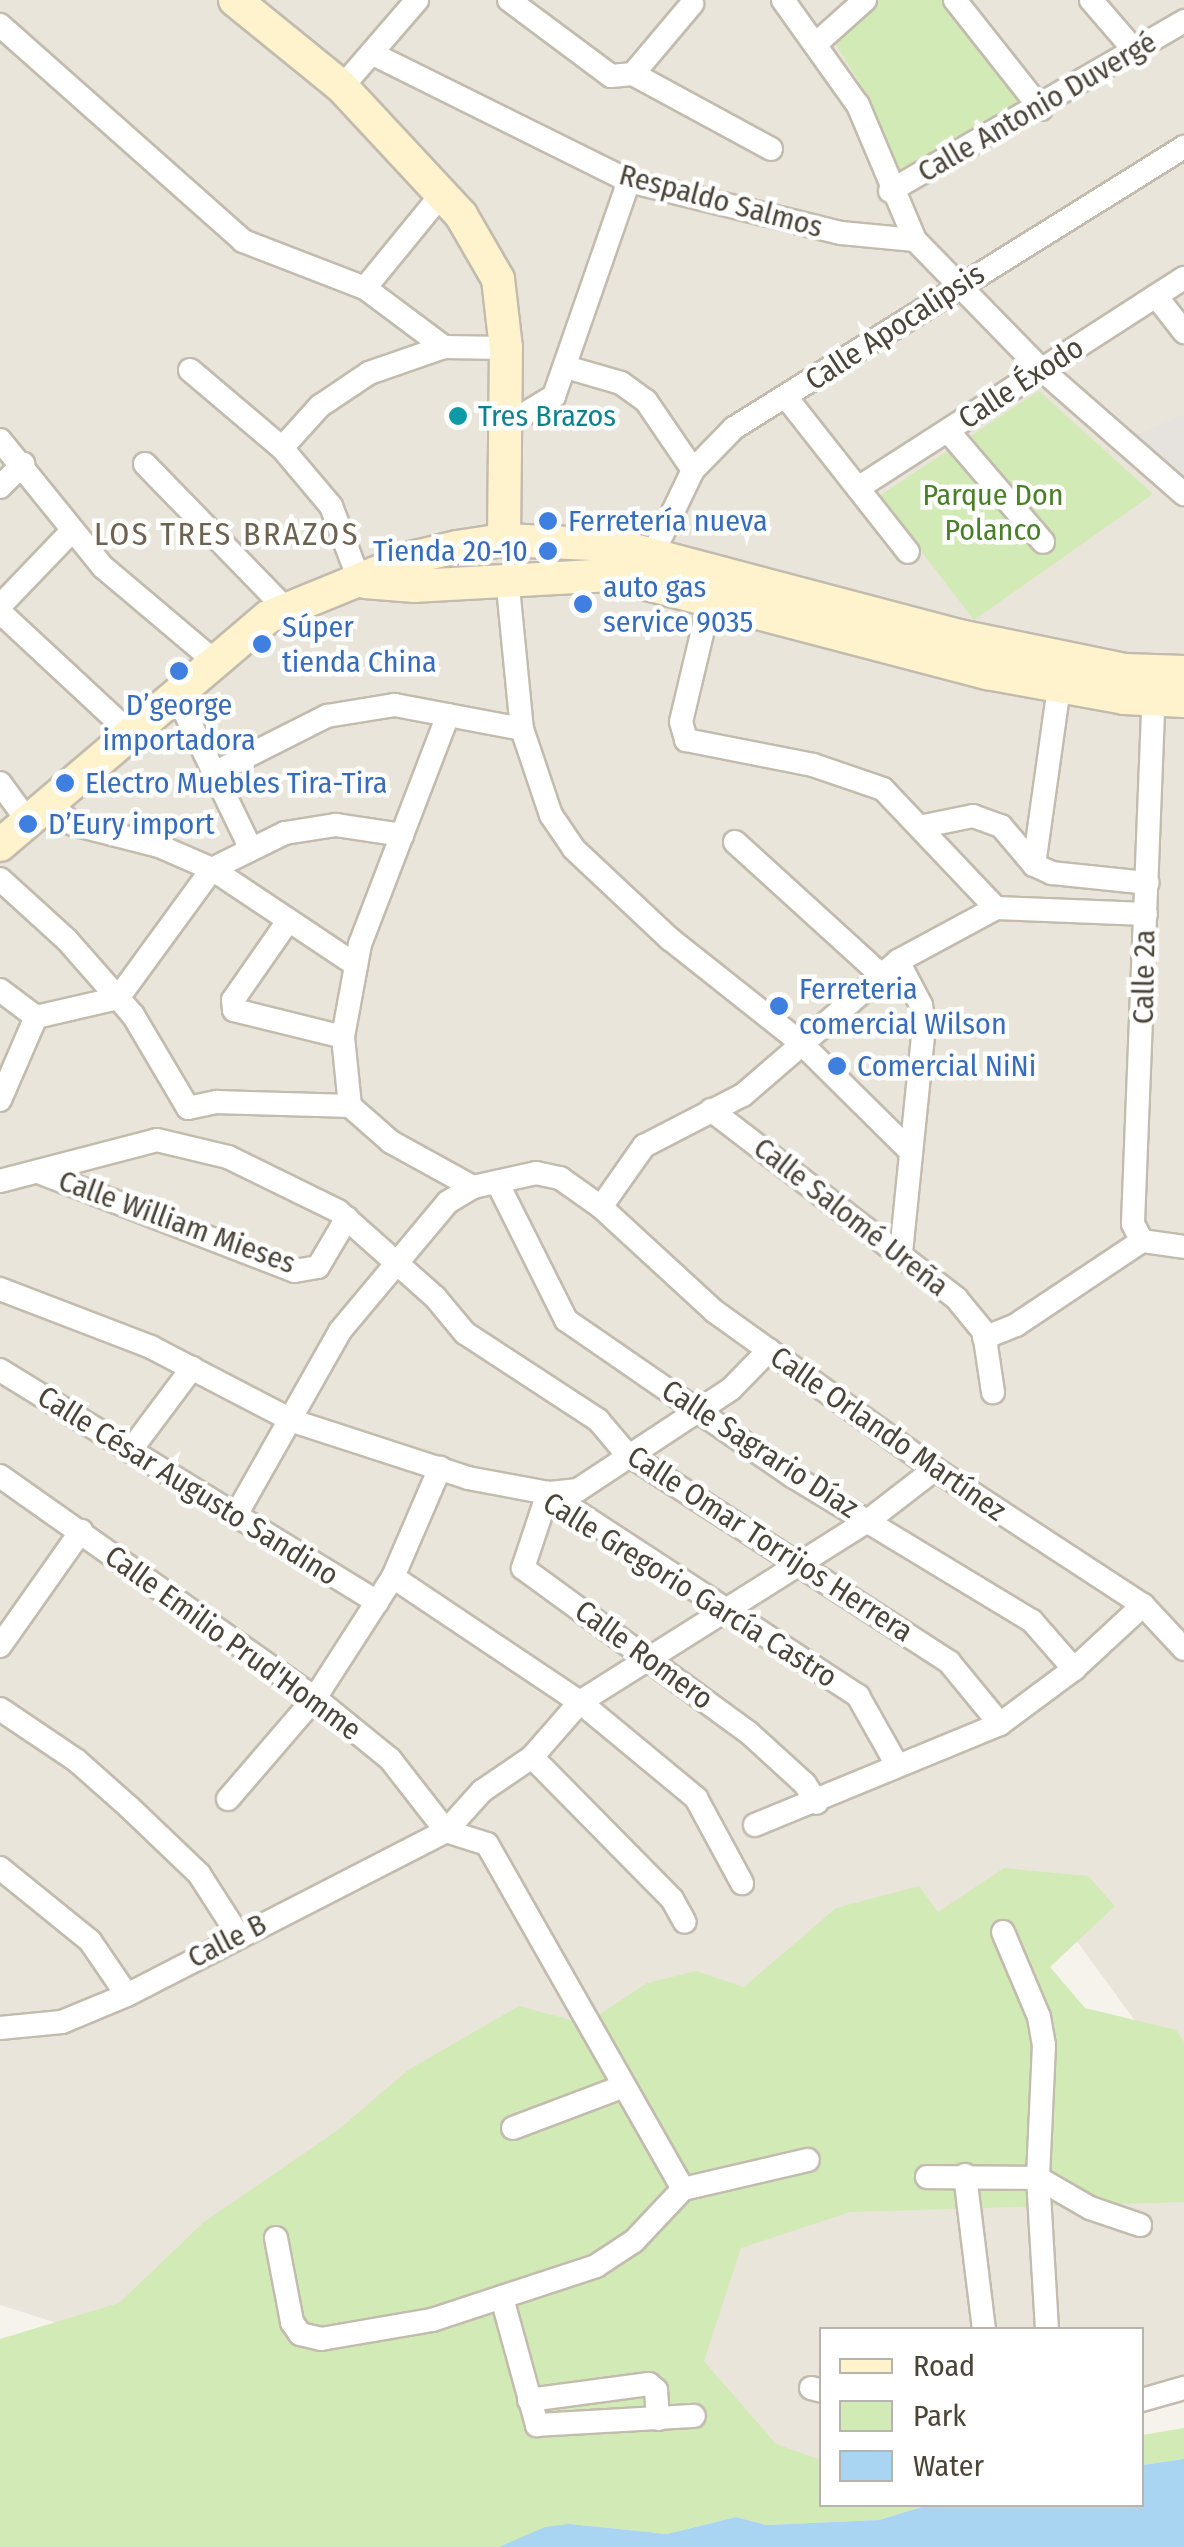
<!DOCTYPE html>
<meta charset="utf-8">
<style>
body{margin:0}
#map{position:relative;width:1184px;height:2547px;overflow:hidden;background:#f6f3ec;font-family:"Fira Sans Condensed",sans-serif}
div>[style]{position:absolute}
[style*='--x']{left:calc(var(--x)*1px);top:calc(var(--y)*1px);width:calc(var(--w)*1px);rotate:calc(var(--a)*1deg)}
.residential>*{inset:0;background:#eae5da}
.industrial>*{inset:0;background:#e6e2dd}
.green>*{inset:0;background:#d2eab5}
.water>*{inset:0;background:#a9d4f2}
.roads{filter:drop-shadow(2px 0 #c2bbae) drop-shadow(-2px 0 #c2bbae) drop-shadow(0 2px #c2bbae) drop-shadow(0 -2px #c2bbae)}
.street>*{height:22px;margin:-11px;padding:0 11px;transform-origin:11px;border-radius:11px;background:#fff}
.secondary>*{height:32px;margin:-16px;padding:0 16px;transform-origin:16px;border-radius:16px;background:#fff3cd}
.dots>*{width:28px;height:28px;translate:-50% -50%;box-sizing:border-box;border:5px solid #fff;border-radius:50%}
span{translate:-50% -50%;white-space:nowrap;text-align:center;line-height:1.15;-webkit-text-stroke:9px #fff;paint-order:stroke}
.street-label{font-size:30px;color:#4b4439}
.culture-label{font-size:30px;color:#0d838f}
.left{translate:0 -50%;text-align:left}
.park-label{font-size:30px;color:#4a7f2a}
.shop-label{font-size:30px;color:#366cbe}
.right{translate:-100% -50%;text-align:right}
.neighbourhood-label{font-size:32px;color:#6e6250;letter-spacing:2.5px}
.legend{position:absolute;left:819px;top:2327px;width:325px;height:180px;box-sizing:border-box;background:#fff;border:2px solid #b7b4b0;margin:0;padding:12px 18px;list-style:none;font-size:30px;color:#4b4439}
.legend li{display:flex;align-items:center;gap:20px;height:50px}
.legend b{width:50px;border:2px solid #b7b4b0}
</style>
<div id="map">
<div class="residential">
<div style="clip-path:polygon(0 0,1184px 0,1184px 2397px,1142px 2411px,1142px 2330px,822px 2330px,821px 2472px,571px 2482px,737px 2118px,1178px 2080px,1036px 1885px,220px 2374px,0 2305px)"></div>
</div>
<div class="industrial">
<div style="clip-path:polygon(1184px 415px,1184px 483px,1129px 438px)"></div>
</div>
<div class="green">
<div style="clip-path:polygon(873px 0,950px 0,1033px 107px,904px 180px,869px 98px,831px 37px)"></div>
<div style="clip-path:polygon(1039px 391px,1153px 494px,974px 620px,879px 496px)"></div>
<div style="clip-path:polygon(1004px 1868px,1088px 1876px,1115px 1906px,1050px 1967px,1085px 2008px,1176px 2030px,1184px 2042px,1184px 2202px,850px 2212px,741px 2248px,704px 2361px,776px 2444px,821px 2460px,822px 2504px,928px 2505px,879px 2520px,766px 2525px,736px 2517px,667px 2534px,570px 2524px,499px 2547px,0 2547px,0 2339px,119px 2303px,204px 2222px,338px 2130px,408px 2070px,519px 2006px,585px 2024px,647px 1983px,696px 1971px,744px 1987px,836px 1908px,919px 1886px,938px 1912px)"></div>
<div style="clip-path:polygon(1184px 2428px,1184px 2459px,1142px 2465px,1142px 2435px)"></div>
</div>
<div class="water">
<div style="clip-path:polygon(1184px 2459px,1184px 2547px,499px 2547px,545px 2527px,570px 2524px,667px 2534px,736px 2517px,766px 2525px,879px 2520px,928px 2505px,1142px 2504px,1142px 2465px)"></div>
</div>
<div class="roads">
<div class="street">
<div style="--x:509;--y:0;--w:127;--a:36.7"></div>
<div style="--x:611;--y:76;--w:22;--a:-5"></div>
<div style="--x:633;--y:74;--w:157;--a:28.5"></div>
<div style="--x:783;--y:0;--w:129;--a:54.5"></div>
<div style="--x:858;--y:105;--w:147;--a:67.1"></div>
<div style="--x:915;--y:240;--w:180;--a:45.7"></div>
<div style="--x:1041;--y:369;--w:190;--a:41.2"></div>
<div style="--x:955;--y:0;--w:139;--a:51.7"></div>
<div style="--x:1091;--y:0;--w:67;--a:49.2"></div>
<div style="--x:0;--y:25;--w:325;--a:41.6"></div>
<div style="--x:243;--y:241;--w:131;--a:21.1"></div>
<div style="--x:365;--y:288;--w:99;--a:36.8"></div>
<div style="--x:818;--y:42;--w:63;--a:-41.8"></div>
<div style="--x:373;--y:54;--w:286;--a:26.4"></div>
<div style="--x:629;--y:181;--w:218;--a:13.8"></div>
<div style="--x:841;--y:233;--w:74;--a:5.4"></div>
<div style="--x:633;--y:74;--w:92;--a:-49.9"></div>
<div style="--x:342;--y:87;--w:115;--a:-49.2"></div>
<div style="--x:890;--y:191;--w:340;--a:-30"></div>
<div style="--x:365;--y:288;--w:122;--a:-50.7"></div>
<div style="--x:1156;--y:296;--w:46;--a:52.1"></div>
<div style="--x:566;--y:367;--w:57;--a:16.2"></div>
<div style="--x:621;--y:383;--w:31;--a:36"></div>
<div style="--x:646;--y:401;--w:83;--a:55.7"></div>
<div style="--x:190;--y:370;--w:121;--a:40.3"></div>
<div style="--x:282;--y:448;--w:76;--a:49.8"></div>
<div style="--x:331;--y:506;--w:81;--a:69.1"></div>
<div style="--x:786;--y:397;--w:197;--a:51.8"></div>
<div style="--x:503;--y:427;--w:60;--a:-31.3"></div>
<div style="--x:554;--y:396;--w:228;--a:-70.8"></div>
<div style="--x:948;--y:431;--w:146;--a:49.4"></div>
<div style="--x:0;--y:440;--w:164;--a:51"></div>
<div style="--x:103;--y:567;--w:144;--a:40.2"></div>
<div style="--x:282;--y:448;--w:57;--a:-47.9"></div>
<div style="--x:320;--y:406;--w:59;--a:-34"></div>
<div style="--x:369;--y:373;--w:79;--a:-19.1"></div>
<div style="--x:444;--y:347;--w:62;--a:0.9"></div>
<div style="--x:145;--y:464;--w:202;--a:45.8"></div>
<div style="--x:0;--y:487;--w:33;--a:-45"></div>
<div style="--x:858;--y:488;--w:388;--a:-32.8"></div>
<div style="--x:647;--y:566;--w:106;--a:-64.4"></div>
<div style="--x:693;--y:470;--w:59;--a:-45.7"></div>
<div style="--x:734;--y:428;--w:531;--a:-31.98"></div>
<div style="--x:507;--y:577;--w:153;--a:84.4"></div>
<div style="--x:522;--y:729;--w:91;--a:71.4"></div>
<div style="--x:551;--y:815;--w:41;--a:55.9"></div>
<div style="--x:574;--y:849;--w:132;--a:43.2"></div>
<div style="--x:670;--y:939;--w:167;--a:38.4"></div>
<div style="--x:801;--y:1043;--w:152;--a:44.7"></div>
<div style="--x:710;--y:600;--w:125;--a:103.4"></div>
<div style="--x:681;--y:722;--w:19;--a:74"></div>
<div style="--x:686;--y:740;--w:129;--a:11.1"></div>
<div style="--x:813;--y:765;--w:74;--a:18.9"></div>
<div style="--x:883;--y:789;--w:164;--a:46.5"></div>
<div style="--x:0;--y:606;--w:105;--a:-46.2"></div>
<div style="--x:0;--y:612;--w:175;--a:42.9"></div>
<div style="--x:1154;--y:686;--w:538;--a:92.24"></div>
<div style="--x:1133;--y:1224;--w:19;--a:62"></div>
<div style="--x:1142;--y:1241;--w:42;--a:8.1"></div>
<div style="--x:175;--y:692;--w:170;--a:64.2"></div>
<div style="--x:448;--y:715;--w:245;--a:111"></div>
<div style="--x:360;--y:944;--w:95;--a:100.4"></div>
<div style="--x:343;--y:1037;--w:69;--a:84.2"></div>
<div style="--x:350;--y:1106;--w:55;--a:41.3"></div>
<div style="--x:391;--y:1142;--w:94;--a:28.8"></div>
<div style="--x:214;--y:773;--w:127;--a:-26.8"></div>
<div style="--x:327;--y:716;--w:69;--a:-9.2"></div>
<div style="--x:395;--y:705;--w:129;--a:10.7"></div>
<div style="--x:0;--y:783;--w:46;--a:53.9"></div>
<div style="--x:46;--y:800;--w:36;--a:42"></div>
<div style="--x:73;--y:824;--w:89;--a:14.3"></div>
<div style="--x:159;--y:846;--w:58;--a:23.5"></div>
<div style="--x:212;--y:869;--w:173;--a:33.7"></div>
<div style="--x:924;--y:826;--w:50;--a:-11.5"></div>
<div style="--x:973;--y:816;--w:30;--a:20"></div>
<div style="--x:1001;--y:826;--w:51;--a:49.8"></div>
<div style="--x:1034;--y:865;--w:20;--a:24"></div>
<div style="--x:1052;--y:873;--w:96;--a:6"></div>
<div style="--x:735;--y:842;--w:196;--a:42.3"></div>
<div style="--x:1034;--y:865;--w:180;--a:-82"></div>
<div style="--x:0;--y:879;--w:91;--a:42.3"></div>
<div style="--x:67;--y:940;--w:100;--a:48.7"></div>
<div style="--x:133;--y:1015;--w:108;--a:59.4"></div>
<div style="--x:188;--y:1108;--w:30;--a:-12"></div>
<div style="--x:217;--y:1102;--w:133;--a:1.7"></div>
<div style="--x:288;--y:921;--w:96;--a:124.8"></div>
<div style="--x:233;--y:1000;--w:10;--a:84"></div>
<div style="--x:234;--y:1010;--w:112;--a:13.9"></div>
<div style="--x:898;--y:961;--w:50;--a:62.4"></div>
<div style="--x:921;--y:1005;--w:21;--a:82"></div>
<div style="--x:924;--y:1026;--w:226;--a:95.8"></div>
<div style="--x:0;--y:990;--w:45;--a:36.9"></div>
<div style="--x:0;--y:1100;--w:90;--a:-66.6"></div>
<div style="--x:36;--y:1017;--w:84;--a:-13"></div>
<div style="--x:118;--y:998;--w:160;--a:-53.9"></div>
<div style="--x:212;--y:869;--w:81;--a:-26.3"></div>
<div style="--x:285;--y:833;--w:52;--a:-8.9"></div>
<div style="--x:336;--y:825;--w:67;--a:8.6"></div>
<div style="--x:711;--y:1110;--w:309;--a:37.5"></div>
<div style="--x:956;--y:1298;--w:44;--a:50.5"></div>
<div style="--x:984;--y:1332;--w:61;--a:81.5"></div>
<div style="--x:41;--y:1173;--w:272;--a:21.1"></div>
<div style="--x:295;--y:1271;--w:23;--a:-10"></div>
<div style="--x:318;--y:1267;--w:57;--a:-59.4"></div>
<div style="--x:0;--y:1181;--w:162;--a:-14.6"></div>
<div style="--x:157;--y:1140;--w:73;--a:13.5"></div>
<div style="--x:228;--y:1157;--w:123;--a:26.1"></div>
<div style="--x:338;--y:1211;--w:130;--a:41.6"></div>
<div style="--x:435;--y:1297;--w:47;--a:50.2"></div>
<div style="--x:465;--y:1333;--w:159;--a:33.2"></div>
<div style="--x:598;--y:1420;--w:43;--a:49.7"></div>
<div style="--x:626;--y:1453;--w:385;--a:32.9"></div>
<div style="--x:949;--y:1662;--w:80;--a:50.6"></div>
<div style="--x:497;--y:1182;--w:154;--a:63.4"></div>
<div style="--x:566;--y:1320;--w:277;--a:34.6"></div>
<div style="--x:794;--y:1477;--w:278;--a:31.2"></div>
<div style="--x:1032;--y:1621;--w:64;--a:48.8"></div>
<div style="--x:601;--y:1207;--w:154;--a:42.6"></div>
<div style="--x:714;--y:1311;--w:272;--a:35.6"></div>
<div style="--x:935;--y:1469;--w:249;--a:33.2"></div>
<div style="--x:1143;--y:1605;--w:60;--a:47"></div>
<div style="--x:0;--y:1289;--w:162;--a:21"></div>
<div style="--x:151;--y:1347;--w:160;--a:27.5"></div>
<div style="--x:293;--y:1421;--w:184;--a:18"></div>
<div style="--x:468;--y:1478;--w:81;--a:10.6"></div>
<div style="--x:548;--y:1493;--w:371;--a:33.2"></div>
<div style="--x:858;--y:1696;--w:79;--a:60.5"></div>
<div style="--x:984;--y:1338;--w:35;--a:-22"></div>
<div style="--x:1016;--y:1325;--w:151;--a:-33.7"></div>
<div style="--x:769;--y:1350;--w:54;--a:134.3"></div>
<div style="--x:731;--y:1389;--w:183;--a:146.6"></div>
<div style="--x:578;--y:1490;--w:30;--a:174"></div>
<div style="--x:548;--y:1493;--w:79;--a:108.4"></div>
<div style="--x:523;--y:1568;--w:278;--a:36.1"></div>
<div style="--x:748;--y:1732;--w:77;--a:42.4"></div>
<div style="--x:805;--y:1784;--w:22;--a:58"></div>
<div style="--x:0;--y:1370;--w:443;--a:31.6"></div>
<div style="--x:130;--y:1451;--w:104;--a:-53.2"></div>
<div style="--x:0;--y:1476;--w:385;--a:35.2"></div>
<div style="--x:315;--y:1698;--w:97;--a:39.1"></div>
<div style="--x:390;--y:1759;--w:91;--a:52.1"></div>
<div style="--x:236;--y:1515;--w:211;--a:-60.5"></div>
<div style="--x:340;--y:1331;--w:168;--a:-50.1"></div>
<div style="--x:448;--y:1202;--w:29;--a:-31"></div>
<div style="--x:473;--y:1187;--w:65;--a:-12.5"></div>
<div style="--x:536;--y:1173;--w:25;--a:12"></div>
<div style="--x:560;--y:1178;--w:50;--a:35.3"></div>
<div style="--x:601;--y:1207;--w:75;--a:-54.8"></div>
<div style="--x:644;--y:1146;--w:111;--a:-27.3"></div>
<div style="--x:743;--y:1095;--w:205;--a:-40.8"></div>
<div style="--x:898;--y:961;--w:111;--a:-28.4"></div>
<div style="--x:996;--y:908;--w:150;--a:2.3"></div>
<div style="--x:393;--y:1577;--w:225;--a:33.8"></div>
<div style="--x:580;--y:1702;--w:151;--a:39.6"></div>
<div style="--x:696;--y:1798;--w:97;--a:61.6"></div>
<div style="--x:0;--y:1646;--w:141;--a:-54.8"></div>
<div style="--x:0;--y:1709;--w:92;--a:33.9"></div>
<div style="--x:76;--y:1760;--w:71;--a:41.6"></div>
<div style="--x:129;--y:1807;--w:97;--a:43.7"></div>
<div style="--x:199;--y:1874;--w:70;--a:57.2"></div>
<div style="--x:532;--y:1757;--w:199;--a:45.4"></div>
<div style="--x:672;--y:1899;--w:26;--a:61"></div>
<div style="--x:228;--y:1799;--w:133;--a:-49.3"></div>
<div style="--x:315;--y:1698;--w:144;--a:-57.2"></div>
<div style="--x:393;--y:1577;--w:119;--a:-66.7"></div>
<div style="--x:755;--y:1825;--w:265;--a:-22.4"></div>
<div style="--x:1000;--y:1724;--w:92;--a:-36.6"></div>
<div style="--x:1074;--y:1669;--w:94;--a:-42.8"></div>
<div style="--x:446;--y:1831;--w:43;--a:17.6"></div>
<div style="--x:487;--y:1844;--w:397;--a:60.4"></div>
<div style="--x:683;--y:2189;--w:128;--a:-13.1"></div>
<div style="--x:0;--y:1868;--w:116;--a:39"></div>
<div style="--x:90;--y:1941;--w:65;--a:55.6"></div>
<div style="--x:1003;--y:1932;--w:92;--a:67"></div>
<div style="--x:1039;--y:2017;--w:28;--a:80"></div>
<div style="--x:1044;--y:2045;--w:133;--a:92.6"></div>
<div style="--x:1038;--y:2178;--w:60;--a:30"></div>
<div style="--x:1090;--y:2208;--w:53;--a:18.8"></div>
<div style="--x:0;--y:2028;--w:62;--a:-5.5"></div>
<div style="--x:62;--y:2022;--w:70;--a:-22.6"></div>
<div style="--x:127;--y:1995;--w:359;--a:-27.2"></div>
<div style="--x:446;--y:1831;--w:54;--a:-48"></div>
<div style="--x:482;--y:1791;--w:60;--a:-34.2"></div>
<div style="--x:532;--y:1757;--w:73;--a:-48.9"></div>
<div style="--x:580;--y:1702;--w:342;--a:-32.2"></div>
<div style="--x:869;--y:1520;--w:83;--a:-37.7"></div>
<div style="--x:513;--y:2128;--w:119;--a:-20.7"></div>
<div style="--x:965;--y:2175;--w:156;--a:83"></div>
<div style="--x:927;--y:2177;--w:111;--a:0.5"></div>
<div style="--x:1038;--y:2178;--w:152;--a:86.6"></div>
<div style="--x:276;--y:2238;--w:86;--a:79.2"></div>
<div style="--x:292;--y:2322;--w:14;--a:56"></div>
<div style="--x:300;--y:2334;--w:22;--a:13"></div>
<div style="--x:321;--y:2339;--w:113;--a:-9.7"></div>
<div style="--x:432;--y:2320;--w:173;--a:-18.2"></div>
<div style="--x:596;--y:2266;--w:45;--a:-33.3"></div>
<div style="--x:634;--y:2241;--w:71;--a:-46.7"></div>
<div style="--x:502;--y:2298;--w:132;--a:74.6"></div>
<div style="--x:537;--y:2425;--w:157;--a:-3.3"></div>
<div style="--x:811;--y:2388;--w:11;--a:15"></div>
<div style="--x:529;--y:2400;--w:121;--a:-7.6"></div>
<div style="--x:649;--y:2384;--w:9;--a:41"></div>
<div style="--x:656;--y:2390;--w:29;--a:86"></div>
<div style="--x:1142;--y:2400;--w:44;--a:-15.9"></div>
</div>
<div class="secondary">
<div style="--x:235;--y:0;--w:138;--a:39.1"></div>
<div style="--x:342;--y:87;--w:175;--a:47.1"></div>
<div style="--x:461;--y:215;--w:74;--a:60"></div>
<div style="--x:498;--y:279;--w:69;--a:83.4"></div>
<div style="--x:506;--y:348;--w:192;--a:90.6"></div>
<div style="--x:365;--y:582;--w:50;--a:4.6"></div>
<div style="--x:415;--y:586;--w:198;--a:-3.2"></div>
<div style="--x:613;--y:575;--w:387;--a:14.7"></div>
<div style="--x:987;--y:673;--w:139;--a:10.3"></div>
<div style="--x:1124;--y:698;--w:60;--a:2.9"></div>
<div style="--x:0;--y:845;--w:352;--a:-40.4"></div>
<div style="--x:268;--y:617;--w:159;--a:-22.2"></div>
<div style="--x:415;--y:557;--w:43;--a:-13.4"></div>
<div style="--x:457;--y:547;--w:48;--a:-8.5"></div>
<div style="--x:504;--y:540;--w:111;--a:2.6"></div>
<div style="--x:615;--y:545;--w:356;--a:14.8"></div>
<div style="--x:959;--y:636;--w:169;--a:11.6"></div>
<div style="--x:1125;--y:670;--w:59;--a:1.9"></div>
</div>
</div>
<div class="dots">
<div style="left:458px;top:416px;background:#0f9aa8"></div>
<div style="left:548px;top:521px;background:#3f7fe0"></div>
<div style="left:548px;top:551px;background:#3f7fe0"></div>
<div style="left:583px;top:604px;background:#3f7fe0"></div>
<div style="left:262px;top:644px;background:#3f7fe0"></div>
<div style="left:179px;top:671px;background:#3f7fe0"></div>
<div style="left:65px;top:783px;background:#3f7fe0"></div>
<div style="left:28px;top:824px;background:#3f7fe0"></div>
<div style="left:779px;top:1006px;background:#3f7fe0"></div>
<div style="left:837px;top:1066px;background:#3f7fe0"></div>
</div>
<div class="street-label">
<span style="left:1037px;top:107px;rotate:-30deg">Calle Antonio Duvergé</span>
<span style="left:721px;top:201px;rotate:15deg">Respaldo Salmos</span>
<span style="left:895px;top:327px;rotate:-33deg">Calle Apocalipsis</span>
<span style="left:1021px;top:383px;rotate:-33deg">Calle Éxodo</span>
<span style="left:1144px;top:977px;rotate:-89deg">Calle 2a</span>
<span style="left:851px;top:1217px;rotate:38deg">Calle Salomé Ureña</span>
<span style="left:177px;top:1222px;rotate:20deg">Calle William Mieses</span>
<span style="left:888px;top:1434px;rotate:35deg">Calle Orlando Martínez</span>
<span style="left:760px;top:1449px;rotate:33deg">Calle Sagrario Díaz</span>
<span style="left:188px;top:1486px;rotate:32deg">Calle César Augusto Sandino</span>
<span style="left:770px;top:1544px;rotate:33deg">Calle Omar Torrijos Herrera</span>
<span style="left:690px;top:1590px;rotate:32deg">Calle Gregorio García Castro</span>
<span style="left:233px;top:1643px;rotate:36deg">Calle Emilio Prud'Homme</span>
<span style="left:644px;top:1655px;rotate:36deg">Calle Romero</span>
<span style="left:227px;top:1941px;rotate:-27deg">Calle B</span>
</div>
<div class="culture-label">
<span class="left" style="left:478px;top:416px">Tres Brazos</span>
</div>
<div class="park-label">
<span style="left:993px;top:512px">Parque Don<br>Polanco</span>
</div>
<div class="shop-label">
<span class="left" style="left:568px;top:521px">Ferretería nueva</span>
<span class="right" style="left:528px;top:551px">Tienda 20-10</span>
<span class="left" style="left:603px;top:604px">auto gas<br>service 9035</span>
<span class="left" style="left:282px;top:644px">Súper<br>tienda China</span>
<span style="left:179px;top:722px">D’george<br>importadora</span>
<span class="left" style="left:85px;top:783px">Electro Muebles Tira-Tira</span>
<span class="left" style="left:48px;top:824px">D’Eury import</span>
<span class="left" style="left:799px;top:1006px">Ferreteria<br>comercial Wilson</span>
<span class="left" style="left:857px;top:1066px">Comercial NiNi</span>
</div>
<div class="neighbourhood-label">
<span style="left:227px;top:534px">LOS TRES BRAZOS</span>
</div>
<ul class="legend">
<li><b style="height:12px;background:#fff3cd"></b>Road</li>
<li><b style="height:28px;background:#d2eab5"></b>Park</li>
<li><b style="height:28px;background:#a9d4f2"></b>Water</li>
</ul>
</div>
